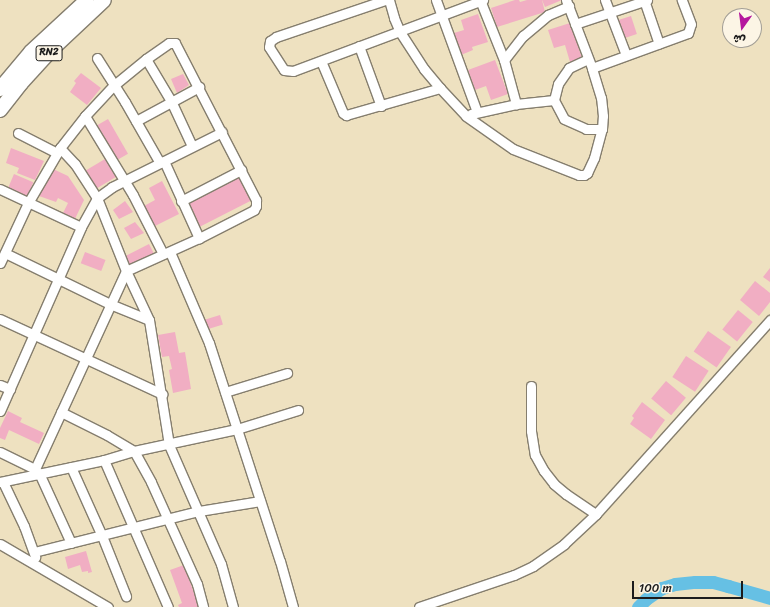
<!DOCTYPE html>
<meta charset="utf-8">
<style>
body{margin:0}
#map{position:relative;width:770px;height:607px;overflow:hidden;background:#eee1c0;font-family:Sriracha,"Playpen Sans Arabic",sans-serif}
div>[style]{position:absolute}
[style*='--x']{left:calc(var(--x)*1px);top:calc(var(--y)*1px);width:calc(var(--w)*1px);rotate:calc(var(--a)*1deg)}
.river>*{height:13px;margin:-6.5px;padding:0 6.5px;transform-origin:6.5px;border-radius:6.5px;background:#66c0e4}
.building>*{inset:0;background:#f1aec3;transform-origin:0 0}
.roads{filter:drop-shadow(1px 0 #857e6e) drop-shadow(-1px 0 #857e6e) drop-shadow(0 1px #857e6e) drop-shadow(0 -1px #857e6e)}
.minor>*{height:9px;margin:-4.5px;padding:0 4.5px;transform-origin:4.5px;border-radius:4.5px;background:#fff}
.highway>*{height:14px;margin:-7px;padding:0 7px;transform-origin:7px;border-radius:7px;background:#fff}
span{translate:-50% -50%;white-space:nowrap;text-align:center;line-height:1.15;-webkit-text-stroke:3px #fcf5e5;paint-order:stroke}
.shield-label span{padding:1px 3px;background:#fcf5e5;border:1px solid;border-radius:3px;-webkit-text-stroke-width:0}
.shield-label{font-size:10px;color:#1c1c1c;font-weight:700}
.north{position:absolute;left:722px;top:8px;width:40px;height:40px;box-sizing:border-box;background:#fcf5e5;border:1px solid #a29e95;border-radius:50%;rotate:194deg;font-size:11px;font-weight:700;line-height:16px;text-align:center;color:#1c1c1c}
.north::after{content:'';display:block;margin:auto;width:14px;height:18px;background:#b5179e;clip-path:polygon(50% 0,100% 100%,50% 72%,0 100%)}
.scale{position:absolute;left:632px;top:581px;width:111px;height:18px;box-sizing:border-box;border:2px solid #1c1c1c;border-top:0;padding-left:5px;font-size:12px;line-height:14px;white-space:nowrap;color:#1c1c1c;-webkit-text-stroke:3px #fcf5e5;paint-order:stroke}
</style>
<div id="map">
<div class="river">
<div style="--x:638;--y:607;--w:11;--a:-45"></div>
<div style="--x:646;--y:599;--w:19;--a:-35"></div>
<div style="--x:662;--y:588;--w:14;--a:-17"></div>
<div style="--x:675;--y:584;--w:20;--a:-6"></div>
<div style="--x:695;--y:582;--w:18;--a:0"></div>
<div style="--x:713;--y:582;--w:16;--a:15"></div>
<div style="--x:728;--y:586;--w:44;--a:15.9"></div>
</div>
<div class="building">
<div style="clip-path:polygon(515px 0,519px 0,520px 2px,527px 0,542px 0,545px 12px,497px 27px,491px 8px)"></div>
<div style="clip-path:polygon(542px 0,562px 0,545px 7px)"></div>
<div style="clip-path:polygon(478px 14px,488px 42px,472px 47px,473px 50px,461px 55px,454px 33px,464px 30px,461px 20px)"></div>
<div style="left:631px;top:16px;width:19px;height:14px;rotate:72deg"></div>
<div style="clip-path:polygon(570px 23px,582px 58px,570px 62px,565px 45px,554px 48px,548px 30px)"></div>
<div style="clip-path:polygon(495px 60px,508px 94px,491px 100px,486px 86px,475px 90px,468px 70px)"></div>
<div style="clip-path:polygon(81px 73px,101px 88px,87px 105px,70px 92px,76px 83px,74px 81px)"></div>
<div style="clip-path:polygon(183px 74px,189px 85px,177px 93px,171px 79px)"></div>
<div style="left:108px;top:119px;width:40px;height:13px;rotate:60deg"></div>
<div style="clip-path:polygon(11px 148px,44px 161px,35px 180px,17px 173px,19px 168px,6px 163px)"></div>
<div style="left:105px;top:159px;width:21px;height:23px;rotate:59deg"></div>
<div style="clip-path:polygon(53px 169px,68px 176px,84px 200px,74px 221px,62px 215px,68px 203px,58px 198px,56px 202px,39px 196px,43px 184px)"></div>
<div style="left:14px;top:174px;width:21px;height:17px;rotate:23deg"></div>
<div style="left:240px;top:176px;width:27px;height:60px;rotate:63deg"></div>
<div style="clip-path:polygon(162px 181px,179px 214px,155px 226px,144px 206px,155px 200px,149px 188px)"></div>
<div style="clip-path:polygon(125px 201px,133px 212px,119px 219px,113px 210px)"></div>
<div style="clip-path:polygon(135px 222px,144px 233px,131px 239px,124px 228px)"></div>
<div style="left:149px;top:244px;width:11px;height:29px;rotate:63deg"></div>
<div style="left:85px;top:252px;width:22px;height:12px;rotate:21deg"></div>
<div style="clip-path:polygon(770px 268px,770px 282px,763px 277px)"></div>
<div style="clip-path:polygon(755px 281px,770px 293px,770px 302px,759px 316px,740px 300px)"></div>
<div style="left:738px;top:310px;width:19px;height:25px;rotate:39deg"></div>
<div style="left:220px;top:315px;width:10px;height:17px;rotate:73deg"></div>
<div style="left:708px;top:331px;width:28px;height:25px;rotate:35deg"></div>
<div style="clip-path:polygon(175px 332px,179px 353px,185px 352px,191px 389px,173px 393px,169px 370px,172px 369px,169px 356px,162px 357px,158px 335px)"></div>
<div style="left:686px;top:356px;width:27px;height:25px;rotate:33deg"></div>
<div style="left:666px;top:381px;width:26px;height:23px;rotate:40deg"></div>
<div style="clip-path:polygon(642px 402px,665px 420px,651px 439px,630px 424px,634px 418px,632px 416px)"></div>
<div style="clip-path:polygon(8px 411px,22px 418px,20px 422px,44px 433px,39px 444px,9px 430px,5px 440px,0 438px,0 428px)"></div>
<div style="clip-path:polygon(86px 551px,92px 572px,88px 573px,88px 571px,82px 572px,80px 565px,68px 569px,65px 557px)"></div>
<div style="clip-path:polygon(184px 565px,199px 607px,179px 607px,178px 605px,182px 603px,170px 570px)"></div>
</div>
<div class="roads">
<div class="minor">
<div style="--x:385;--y:0;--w:115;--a:161.3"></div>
<div style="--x:276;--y:37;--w:7;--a:146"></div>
<div style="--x:270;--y:41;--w:6;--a:99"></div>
<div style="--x:269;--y:47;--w:27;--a:57"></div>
<div style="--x:284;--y:70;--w:9;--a:6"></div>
<div style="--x:293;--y:71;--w:203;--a:-20.5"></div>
<div style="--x:389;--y:0;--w:19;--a:74"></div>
<div style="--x:394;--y:18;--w:15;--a:67"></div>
<div style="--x:400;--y:32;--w:44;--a:57"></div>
<div style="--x:424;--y:69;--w:25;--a:50"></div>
<div style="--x:440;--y:88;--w:38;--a:47"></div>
<div style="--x:466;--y:116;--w:57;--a:35.1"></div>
<div style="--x:513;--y:149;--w:71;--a:21.5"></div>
<div style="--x:579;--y:175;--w:5;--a:0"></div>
<div style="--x:584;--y:175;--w:4;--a:-34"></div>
<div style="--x:587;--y:173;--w:17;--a:-65"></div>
<div style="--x:594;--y:158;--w:30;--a:-75"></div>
<div style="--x:602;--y:129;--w:13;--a:-86"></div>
<div style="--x:603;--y:116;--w:18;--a:-96"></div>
<div style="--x:601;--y:98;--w:31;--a:-107"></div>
<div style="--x:592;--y:68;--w:73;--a:-110.9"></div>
<div style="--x:436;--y:0;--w:119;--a:69.9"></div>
<div style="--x:480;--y:0;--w:65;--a:68.2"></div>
<div style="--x:504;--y:60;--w:46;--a:74.7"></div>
<div style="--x:605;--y:0;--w:59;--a:69.1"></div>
<div style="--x:644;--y:0;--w:46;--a:71.2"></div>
<div style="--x:575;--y:24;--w:76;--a:-18.4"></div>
<div style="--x:359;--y:46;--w:64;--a:69.9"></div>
<div style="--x:97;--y:58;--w:52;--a:57.5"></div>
<div style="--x:125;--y:102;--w:70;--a:60.2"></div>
<div style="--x:146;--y:59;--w:49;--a:59.2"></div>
<div style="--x:171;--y:101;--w:50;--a:65"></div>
<div style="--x:588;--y:59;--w:21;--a:155"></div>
<div style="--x:569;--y:68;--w:19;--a:125"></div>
<div style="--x:558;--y:84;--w:16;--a:104"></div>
<div style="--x:554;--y:100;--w:21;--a:62"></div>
<div style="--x:564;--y:119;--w:24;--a:24"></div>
<div style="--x:586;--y:129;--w:16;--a:0"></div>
<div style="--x:504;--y:60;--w:31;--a:-52"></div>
<div style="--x:523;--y:36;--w:33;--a:-40"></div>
<div style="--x:548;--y:15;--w:23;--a:-23"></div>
<div style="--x:321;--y:61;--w:56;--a:67.1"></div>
<div style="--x:343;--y:113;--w:4;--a:34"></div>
<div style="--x:346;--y:115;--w:98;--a:-16"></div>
<div style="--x:592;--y:68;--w:102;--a:-20"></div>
<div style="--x:688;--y:33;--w:9;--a:-72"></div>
<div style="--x:691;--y:24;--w:26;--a:-111"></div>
<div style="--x:471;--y:114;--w:46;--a:-12.5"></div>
<div style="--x:516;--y:104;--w:38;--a:-6"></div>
<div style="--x:85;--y:116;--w:92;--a:58.7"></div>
<div style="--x:133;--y:195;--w:66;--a:63"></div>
<div style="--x:136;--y:121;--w:72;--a:-28.4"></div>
<div style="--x:18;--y:133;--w:44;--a:27.1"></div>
<div style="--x:60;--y:148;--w:22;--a:47"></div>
<div style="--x:75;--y:164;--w:40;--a:57.1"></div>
<div style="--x:97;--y:198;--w:79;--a:68.3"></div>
<div style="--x:126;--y:271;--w:54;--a:64.9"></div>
<div style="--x:149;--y:320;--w:127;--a:80.9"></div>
<div style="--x:169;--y:445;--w:130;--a:66.4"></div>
<div style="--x:221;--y:564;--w:45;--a:74.4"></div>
<div style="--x:164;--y:161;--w:85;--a:65.6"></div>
<div style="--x:0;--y:189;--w:89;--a:25.1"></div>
<div style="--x:181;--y:201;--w:68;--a:-27.3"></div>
<div style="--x:170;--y:252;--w:99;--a:66.8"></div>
<div style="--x:209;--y:343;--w:229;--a:72"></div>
<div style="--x:280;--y:561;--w:48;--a:74.2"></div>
<div style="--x:5;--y:253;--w:117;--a:25.9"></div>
<div style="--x:110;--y:304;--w:42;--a:22.3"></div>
<div style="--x:0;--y:263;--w:66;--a:-65"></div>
<div style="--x:28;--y:203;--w:64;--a:-59.8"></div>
<div style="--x:60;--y:148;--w:41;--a:-52"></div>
<div style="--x:85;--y:116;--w:41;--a:-47"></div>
<div style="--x:113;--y:86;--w:43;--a:-39.3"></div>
<div style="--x:146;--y:59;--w:28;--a:-35"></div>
<div style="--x:169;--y:43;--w:6;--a:0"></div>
<div style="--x:175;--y:43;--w:177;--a:62.7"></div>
<div style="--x:256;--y:200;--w:6;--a:90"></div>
<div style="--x:256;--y:206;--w:4;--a:117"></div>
<div style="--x:254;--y:210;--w:62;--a:153"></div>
<div style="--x:199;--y:238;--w:80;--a:155.7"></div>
<div style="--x:126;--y:271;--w:218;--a:114.7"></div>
<div style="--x:0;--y:319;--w:179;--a:24.8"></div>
<div style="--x:0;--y:385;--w:11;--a:22"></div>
<div style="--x:531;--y:386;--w:45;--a:90"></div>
<div style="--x:531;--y:431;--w:24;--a:81"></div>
<div style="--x:535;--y:455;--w:18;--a:61"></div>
<div style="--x:544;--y:471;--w:16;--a:52"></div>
<div style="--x:554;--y:484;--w:16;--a:40"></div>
<div style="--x:566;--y:494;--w:36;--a:34"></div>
<div style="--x:225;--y:392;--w:65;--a:-17"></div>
<div style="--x:0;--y:411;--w:201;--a:-66.2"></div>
<div style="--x:81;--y:227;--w:33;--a:-61"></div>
<div style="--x:97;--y:198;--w:19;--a:-36"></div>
<div style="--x:112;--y:187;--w:123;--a:-26.6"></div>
<div style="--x:61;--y:412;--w:51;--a:26.6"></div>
<div style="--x:107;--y:435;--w:31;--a:31"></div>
<div style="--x:134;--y:451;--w:35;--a:61"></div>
<div style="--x:151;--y:482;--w:112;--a:65.7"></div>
<div style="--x:197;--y:584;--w:24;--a:75"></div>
<div style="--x:0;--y:452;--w:37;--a:26"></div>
<div style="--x:33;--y:468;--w:7;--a:63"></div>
<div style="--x:104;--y:460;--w:160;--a:66.5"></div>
<div style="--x:71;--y:467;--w:76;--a:65.8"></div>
<div style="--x:102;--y:536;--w:65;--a:68.2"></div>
<div style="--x:39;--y:473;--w:77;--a:65.4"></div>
<div style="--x:0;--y:482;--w:106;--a:-11.9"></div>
<div style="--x:104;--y:460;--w:31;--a:-17"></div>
<div style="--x:134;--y:451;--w:105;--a:-12.1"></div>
<div style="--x:237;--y:429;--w:64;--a:-17.3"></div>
<div style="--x:3;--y:482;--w:49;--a:64.5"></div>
<div style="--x:24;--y:526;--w:33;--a:70"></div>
<div style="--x:0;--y:544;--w:125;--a:30.3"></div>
<div style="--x:34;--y:552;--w:170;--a:-14"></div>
<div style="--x:199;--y:511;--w:62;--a:-9.3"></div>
<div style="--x:419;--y:607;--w:100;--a:-18.6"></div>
<div style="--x:514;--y:575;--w:21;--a:-25"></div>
<div style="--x:533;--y:566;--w:38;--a:-35"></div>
<div style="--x:564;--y:544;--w:44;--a:-43.2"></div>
<div style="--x:596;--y:514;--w:261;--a:-48.1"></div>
</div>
<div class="highway">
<div style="--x:0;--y:89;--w:48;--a:-50"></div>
<div style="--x:31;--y:52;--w:76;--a:-42.9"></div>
<div style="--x:0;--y:110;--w:34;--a:-52"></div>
<div style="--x:21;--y:83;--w:46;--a:-47.6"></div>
<div style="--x:52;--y:49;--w:71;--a:-43.3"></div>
</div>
</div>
<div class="shield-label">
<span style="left:49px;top:53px">RN2</span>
</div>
<div class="north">ش</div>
<div class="scale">100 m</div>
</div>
